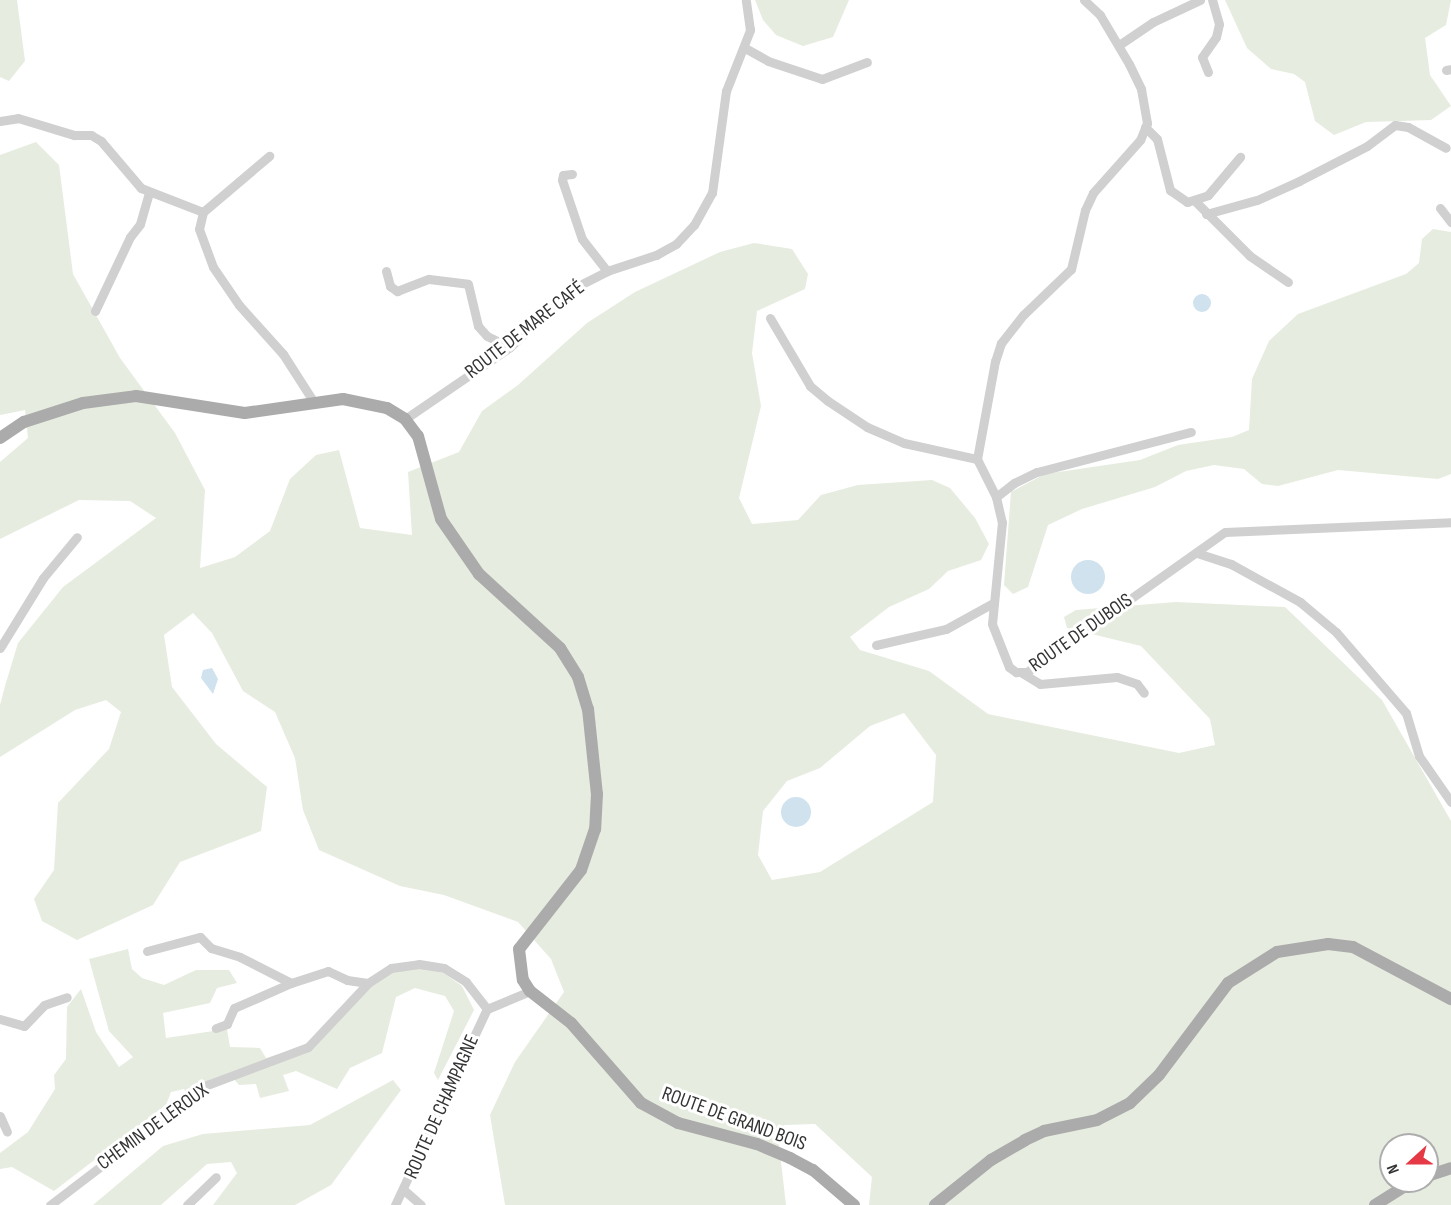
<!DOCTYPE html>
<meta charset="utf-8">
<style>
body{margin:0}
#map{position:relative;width:1451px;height:1205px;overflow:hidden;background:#fff;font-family:"Sofia Sans Condensed",sans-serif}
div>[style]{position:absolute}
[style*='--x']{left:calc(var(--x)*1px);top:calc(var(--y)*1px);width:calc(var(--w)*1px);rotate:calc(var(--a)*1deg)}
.green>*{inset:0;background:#e6ecdf}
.water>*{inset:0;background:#cfe2ee}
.round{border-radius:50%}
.minor>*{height:9px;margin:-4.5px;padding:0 4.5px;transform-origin:4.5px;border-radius:4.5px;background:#d0d0d0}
.major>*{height:12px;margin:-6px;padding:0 6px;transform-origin:6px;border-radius:6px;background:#ababab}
span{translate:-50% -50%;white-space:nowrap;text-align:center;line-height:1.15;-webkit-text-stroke:6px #fff;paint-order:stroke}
.street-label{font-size:20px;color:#333}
.north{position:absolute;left:1379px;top:1133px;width:60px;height:60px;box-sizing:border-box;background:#fff;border:2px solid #adadad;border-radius:50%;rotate:249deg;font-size:16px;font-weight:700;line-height:24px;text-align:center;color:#333}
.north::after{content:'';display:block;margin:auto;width:21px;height:27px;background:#e63946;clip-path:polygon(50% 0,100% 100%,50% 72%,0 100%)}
</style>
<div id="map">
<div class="green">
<div style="clip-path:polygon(0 0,17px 0,25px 61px,9px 81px,0 77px)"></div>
<div style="clip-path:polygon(755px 0,849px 0,833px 37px,803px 46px,776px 35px,763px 20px)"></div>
<div style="clip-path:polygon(1225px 0,1451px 0,1446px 25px,1425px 38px,1430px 75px,1451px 106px,1431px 120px,1366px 122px,1334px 135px,1315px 121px,1305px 82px,1294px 74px,1271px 69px,1247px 48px)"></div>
<div style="clip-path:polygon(evenodd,36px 142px,59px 165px,73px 274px,120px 358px,175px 433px,205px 490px,200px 568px,235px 557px,270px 531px,290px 479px,316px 455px,339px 450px,360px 528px,412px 535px,408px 472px,459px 452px,482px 411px,518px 385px,587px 323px,635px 292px,720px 252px,754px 243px,792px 249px,808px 274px,805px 289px,757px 311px,752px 353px,761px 406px,739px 498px,752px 524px,798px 520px,821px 495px,858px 485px,932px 480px,950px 488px,975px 518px,989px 544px,981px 560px,948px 571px,929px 589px,889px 607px,850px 637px,860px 650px,929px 671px,988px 714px,1179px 753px,1215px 745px,1210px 719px,1141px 646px,1067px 628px,1064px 617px,1076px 610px,1176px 602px,1285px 607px,1382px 700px,1451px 821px,1451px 1205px,869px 1205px,872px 1177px,815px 1124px,784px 1125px,778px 1136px,786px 1205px,505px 1205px,490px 1115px,515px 1062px,564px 992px,551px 959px,518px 922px,444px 895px,400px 886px,319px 850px,303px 810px,295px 758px,275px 712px,243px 691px,212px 633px,193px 613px,164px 635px,172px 687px,216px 744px,267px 787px,261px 831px,180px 862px,153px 905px,77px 940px,42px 921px,34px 899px,54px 870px,58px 803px,109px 749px,121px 712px,106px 700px,75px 710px,0 757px,0 705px,5px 686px,18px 643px,63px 587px,156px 518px,130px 501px,79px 500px,0 539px,0 462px,28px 438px,25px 410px,0 415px,0 155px,36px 142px,904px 713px,936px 755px,933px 802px,820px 872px,772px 880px,758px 855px,763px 811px,787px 781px,820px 768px,870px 726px,904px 713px,36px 142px,1391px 1145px,1427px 1145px,1427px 1181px,1391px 1181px,1391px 1145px)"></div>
<div style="clip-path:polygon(1433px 229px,1451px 232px,1451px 474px,1438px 479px,1338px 470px,1278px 486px,1262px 484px,1244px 469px,1214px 465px,1186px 471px,1155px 487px,1082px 509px,1048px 525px,1028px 587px,1013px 594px,1004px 585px,1011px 492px,1045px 474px,1140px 460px,1178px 445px,1232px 437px,1249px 430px,1252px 379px,1269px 341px,1298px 314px,1406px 274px,1419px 263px,1422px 239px)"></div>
<div style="clip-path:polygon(128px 949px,132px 969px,142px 978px,164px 985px,196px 970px,229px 970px,237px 983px,217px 988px,210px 1003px,163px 1013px,166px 1038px,227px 1029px,230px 1047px,260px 1048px,266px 1058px,318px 1042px,369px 985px,389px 972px,404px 968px,429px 968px,445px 974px,462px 986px,474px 1010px,438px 1080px,434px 1073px,454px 1011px,445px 996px,415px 988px,396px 997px,382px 1053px,350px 1068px,337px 1089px,296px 1071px,283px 1075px,289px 1091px,260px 1098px,256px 1084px,239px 1085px,229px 1073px,186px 1093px,184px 1089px,171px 1092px,166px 1105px,54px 1191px,12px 1167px,0 1169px,0 1153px,28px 1132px,55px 1089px,54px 1075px,66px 1059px,67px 1007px,81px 989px,96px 1032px,119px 1067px,133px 1057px,109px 1031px,89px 959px)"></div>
<div style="clip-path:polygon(393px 1080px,401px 1090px,331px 1185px,295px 1205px,213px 1205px,237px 1173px,231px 1162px,207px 1164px,161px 1205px,93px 1205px,163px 1146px,203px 1134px,310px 1125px)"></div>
</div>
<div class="water">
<div class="round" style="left:1193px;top:294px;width:18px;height:18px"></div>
<div class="round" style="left:1071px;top:560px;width:34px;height:34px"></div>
<div style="clip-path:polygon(212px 668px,218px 679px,213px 694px,201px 678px,203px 670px)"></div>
<div class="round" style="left:781px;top:797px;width:30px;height:30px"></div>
</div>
<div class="minor">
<div style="--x:1084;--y:0;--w:22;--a:43"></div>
<div style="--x:1100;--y:15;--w:57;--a:59.4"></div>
<div style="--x:1129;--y:64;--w:28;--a:64"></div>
<div style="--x:1141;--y:89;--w:35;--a:80"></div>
<div style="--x:1147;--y:123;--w:18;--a:112"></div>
<div style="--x:1140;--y:140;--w:71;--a:131.6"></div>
<div style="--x:1093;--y:193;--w:19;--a:115"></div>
<div style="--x:1085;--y:210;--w:61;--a:103.3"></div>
<div style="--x:1071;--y:269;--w:66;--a:136.2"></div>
<div style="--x:1023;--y:315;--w:36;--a:128"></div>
<div style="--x:1001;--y:343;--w:19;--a:108"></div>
<div style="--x:995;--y:361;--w:100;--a:100.4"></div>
<div style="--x:977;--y:459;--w:42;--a:63.4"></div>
<div style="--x:996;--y:497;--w:26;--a:77"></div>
<div style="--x:1002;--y:522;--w:102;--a:95.6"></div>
<div style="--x:992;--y:624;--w:46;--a:68.4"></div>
<div style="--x:1009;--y:667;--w:9;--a:36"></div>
<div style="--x:1016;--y:672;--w:11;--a:0"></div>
<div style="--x:1027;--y:672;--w:242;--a:-35.3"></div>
<div style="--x:1225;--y:532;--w:226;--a:-2.5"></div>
<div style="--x:1119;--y:45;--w:41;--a:-34.1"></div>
<div style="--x:1153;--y:22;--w:52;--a:-25.1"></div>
<div style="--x:745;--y:48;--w:26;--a:29"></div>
<div style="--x:768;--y:61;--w:57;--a:18.4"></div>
<div style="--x:822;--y:79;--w:48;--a:-20.7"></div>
<div style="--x:1446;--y:70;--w:5;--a:-11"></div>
<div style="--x:1208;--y:72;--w:16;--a:-112"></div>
<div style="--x:1202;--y:57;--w:24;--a:-55"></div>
<div style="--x:1216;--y:37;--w:13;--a:-77"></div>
<div style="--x:1219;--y:24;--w:25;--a:-106"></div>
<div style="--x:0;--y:121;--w:18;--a:-9"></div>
<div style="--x:18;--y:118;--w:59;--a:16.9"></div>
<div style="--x:74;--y:135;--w:17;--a:0"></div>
<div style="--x:91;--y:135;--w:12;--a:31"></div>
<div style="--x:101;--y:141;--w:62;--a:49.6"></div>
<div style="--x:141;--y:188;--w:66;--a:21.2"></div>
<div style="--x:203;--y:212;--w:17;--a:103"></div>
<div style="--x:199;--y:229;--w:40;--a:69.8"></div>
<div style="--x:213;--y:267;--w:46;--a:55.6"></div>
<div style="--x:239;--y:305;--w:66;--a:48.1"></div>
<div style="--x:283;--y:354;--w:56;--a:57.4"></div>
<div style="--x:1145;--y:127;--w:17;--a:45"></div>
<div style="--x:1157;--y:139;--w:53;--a:75.7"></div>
<div style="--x:1170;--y:190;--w:21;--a:35"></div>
<div style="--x:1187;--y:202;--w:22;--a:-18"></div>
<div style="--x:1208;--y:195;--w:50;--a:-49.9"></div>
<div style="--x:572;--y:174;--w:9;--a:174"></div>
<div style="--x:563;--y:175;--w:5;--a:101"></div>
<div style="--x:562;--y:180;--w:62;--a:71.3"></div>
<div style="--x:582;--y:239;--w:41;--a:52"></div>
<div style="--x:1196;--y:202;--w:76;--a:45"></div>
<div style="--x:1250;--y:256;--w:46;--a:34.4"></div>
<div style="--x:1440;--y:208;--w:18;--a:52"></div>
<div style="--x:203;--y:212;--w:87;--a:-40.3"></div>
<div style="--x:1206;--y:214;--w:53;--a:-15.4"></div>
<div style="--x:1257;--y:200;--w:46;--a:-24.3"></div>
<div style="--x:1299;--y:181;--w:76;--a:-27.2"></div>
<div style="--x:1367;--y:146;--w:35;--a:-37"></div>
<div style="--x:1395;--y:125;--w:13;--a:9"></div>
<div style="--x:1408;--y:127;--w:43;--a:28.9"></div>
<div style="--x:386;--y:271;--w:16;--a:75"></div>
<div style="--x:390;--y:286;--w:9;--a:36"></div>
<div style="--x:397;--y:291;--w:34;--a:-21"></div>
<div style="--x:429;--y:279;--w:39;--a:7"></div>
<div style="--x:468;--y:284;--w:43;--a:76.6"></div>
<div style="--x:478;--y:326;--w:13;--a:48"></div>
<div style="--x:487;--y:336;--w:25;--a:26"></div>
<div style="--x:95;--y:311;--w:82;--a:-64.7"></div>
<div style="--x:130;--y:237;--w:16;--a:-52"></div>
<div style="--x:140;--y:224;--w:33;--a:-74"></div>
<div style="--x:770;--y:318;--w:79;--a:59.5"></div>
<div style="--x:810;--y:386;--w:23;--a:40"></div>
<div style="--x:828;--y:401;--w:47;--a:33.7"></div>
<div style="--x:867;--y:427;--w:40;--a:23.4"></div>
<div style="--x:904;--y:443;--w:75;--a:12.4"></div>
<div style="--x:405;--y:419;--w:127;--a:-34.4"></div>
<div style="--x:510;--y:347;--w:87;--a:-42.7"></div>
<div style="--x:574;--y:288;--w:37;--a:-27"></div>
<div style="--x:607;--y:271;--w:52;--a:-18.1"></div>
<div style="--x:656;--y:255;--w:23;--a:-29"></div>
<div style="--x:676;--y:244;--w:26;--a:-47"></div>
<div style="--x:694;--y:225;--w:37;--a:-61"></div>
<div style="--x:712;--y:193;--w:103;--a:-82.2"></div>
<div style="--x:726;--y:91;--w:66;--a:-68.5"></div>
<div style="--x:750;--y:30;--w:30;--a:-98"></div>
<div style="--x:996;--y:497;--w:23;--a:-38"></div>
<div style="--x:1014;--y:483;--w:25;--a:-26"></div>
<div style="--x:1037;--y:472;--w:159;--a:-14.6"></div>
<div style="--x:1197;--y:553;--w:36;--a:18"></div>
<div style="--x:1231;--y:564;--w:79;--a:28.8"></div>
<div style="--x:1300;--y:602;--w:47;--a:39.8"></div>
<div style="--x:1336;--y:632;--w:107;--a:49.2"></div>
<div style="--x:1406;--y:713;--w:45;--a:73.2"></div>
<div style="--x:1419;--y:756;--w:56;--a:55.2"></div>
<div style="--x:876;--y:645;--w:72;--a:-12.9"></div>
<div style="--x:946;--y:629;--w:54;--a:-29"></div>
<div style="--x:0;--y:648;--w:82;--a:-58.4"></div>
<div style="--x:43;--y:578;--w:53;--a:-50.3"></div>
<div style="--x:1022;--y:673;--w:21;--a:31"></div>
<div style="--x:1040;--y:684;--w:77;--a:-5.2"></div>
<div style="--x:1117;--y:677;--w:21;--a:19"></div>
<div style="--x:1137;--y:684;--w:11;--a:52"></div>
<div style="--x:147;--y:951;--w:55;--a:-14.8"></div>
<div style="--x:200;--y:937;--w:16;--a:45"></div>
<div style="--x:211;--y:948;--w:30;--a:17"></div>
<div style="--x:240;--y:957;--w:57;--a:27"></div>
<div style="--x:291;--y:983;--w:62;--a:156.3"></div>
<div style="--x:234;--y:1008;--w:17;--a:114"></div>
<div style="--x:227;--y:1024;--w:12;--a:160"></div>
<div style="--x:291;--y:983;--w:39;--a:-18"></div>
<div style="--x:328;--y:971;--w:21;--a:25"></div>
<div style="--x:347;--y:980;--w:21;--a:8"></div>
<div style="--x:0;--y:1019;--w:25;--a:16"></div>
<div style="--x:24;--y:1026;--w:29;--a:-46"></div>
<div style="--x:44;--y:1005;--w:24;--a:-19"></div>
<div style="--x:0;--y:1116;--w:17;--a:66"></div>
<div style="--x:405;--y:1191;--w:21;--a:41"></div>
<div style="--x:50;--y:1205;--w:198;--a:-37.4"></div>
<div style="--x:207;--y:1085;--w:108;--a:-20.6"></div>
<div style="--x:308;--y:1047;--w:88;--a:-46.8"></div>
<div style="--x:368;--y:983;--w:27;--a:-33"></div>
<div style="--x:391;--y:968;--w:28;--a:-8"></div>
<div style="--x:419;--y:964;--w:25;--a:9"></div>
<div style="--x:444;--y:968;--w:26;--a:32"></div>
<div style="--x:466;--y:982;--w:34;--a:52"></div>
<div style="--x:487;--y:1009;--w:47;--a:-22.7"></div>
<div style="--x:187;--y:1205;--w:40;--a:-44"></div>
<div style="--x:395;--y:1205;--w:217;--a:-64.9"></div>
</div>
<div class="major">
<div style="--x:0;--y:438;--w:29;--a:-34"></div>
<div style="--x:24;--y:422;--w:62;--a:-17.9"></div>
<div style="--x:83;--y:403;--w:53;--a:-7.5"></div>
<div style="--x:136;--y:396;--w:110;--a:8.9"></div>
<div style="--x:245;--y:413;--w:99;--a:-8.1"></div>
<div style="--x:343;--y:399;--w:45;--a:11.6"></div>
<div style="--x:387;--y:408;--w:21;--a:31"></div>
<div style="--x:405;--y:419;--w:21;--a:53"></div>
<div style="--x:418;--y:436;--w:86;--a:74.5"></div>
<div style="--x:441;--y:519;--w:67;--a:55.4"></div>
<div style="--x:479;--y:574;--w:110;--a:42.4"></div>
<div style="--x:560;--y:648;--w:34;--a:58"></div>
<div style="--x:578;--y:677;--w:34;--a:73"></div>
<div style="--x:588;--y:709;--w:85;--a:84"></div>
<div style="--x:597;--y:794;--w:35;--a:93"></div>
<div style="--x:595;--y:829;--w:43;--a:108.9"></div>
<div style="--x:581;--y:870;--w:100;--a:128.1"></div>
<div style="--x:519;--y:949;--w:31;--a:83"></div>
<div style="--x:523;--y:980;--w:13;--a:58"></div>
<div style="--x:530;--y:991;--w:52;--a:38"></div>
<div style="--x:571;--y:1023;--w:106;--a:48.8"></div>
<div style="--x:641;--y:1103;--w:42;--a:28.4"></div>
<div style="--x:678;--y:1123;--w:82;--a:14.9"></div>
<div style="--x:757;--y:1144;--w:36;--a:23"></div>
<div style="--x:790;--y:1158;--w:26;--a:28"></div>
<div style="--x:813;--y:1170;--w:54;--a:40.5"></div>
<div style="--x:1427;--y:1176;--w:25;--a:-18"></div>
<div style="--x:935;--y:1205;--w:72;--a:-38.8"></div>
<div style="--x:991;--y:1160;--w:39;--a:-30"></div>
<div style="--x:1025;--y:1140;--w:21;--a:-25"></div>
<div style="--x:1044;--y:1131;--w:54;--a:-11.7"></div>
<div style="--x:1097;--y:1120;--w:37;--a:-27"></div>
<div style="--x:1130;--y:1103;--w:40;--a:-44"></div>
<div style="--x:1159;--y:1075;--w:115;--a:-53.1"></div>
<div style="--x:1228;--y:983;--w:58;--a:-32.3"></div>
<div style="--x:1277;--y:952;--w:52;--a:-8.9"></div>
<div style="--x:1328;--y:944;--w:25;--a:7"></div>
<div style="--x:1353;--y:947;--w:111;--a:28"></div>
<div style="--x:1375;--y:1205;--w:45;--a:-32.3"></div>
</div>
<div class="street-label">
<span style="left:525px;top:330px;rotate:-38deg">ROUTE DE MARE CAFÉ</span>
<span style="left:1081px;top:633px;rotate:-35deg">ROUTE DE DUBOIS</span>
<span style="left:442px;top:1107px;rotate:-66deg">ROUTE DE CHAMPAGNE</span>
<span style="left:734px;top:1119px;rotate:20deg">ROUTE DE GRAND BOIS</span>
<span style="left:153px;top:1127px;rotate:-36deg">CHEMIN DE LEROUX</span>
</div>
<div class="north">N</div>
</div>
